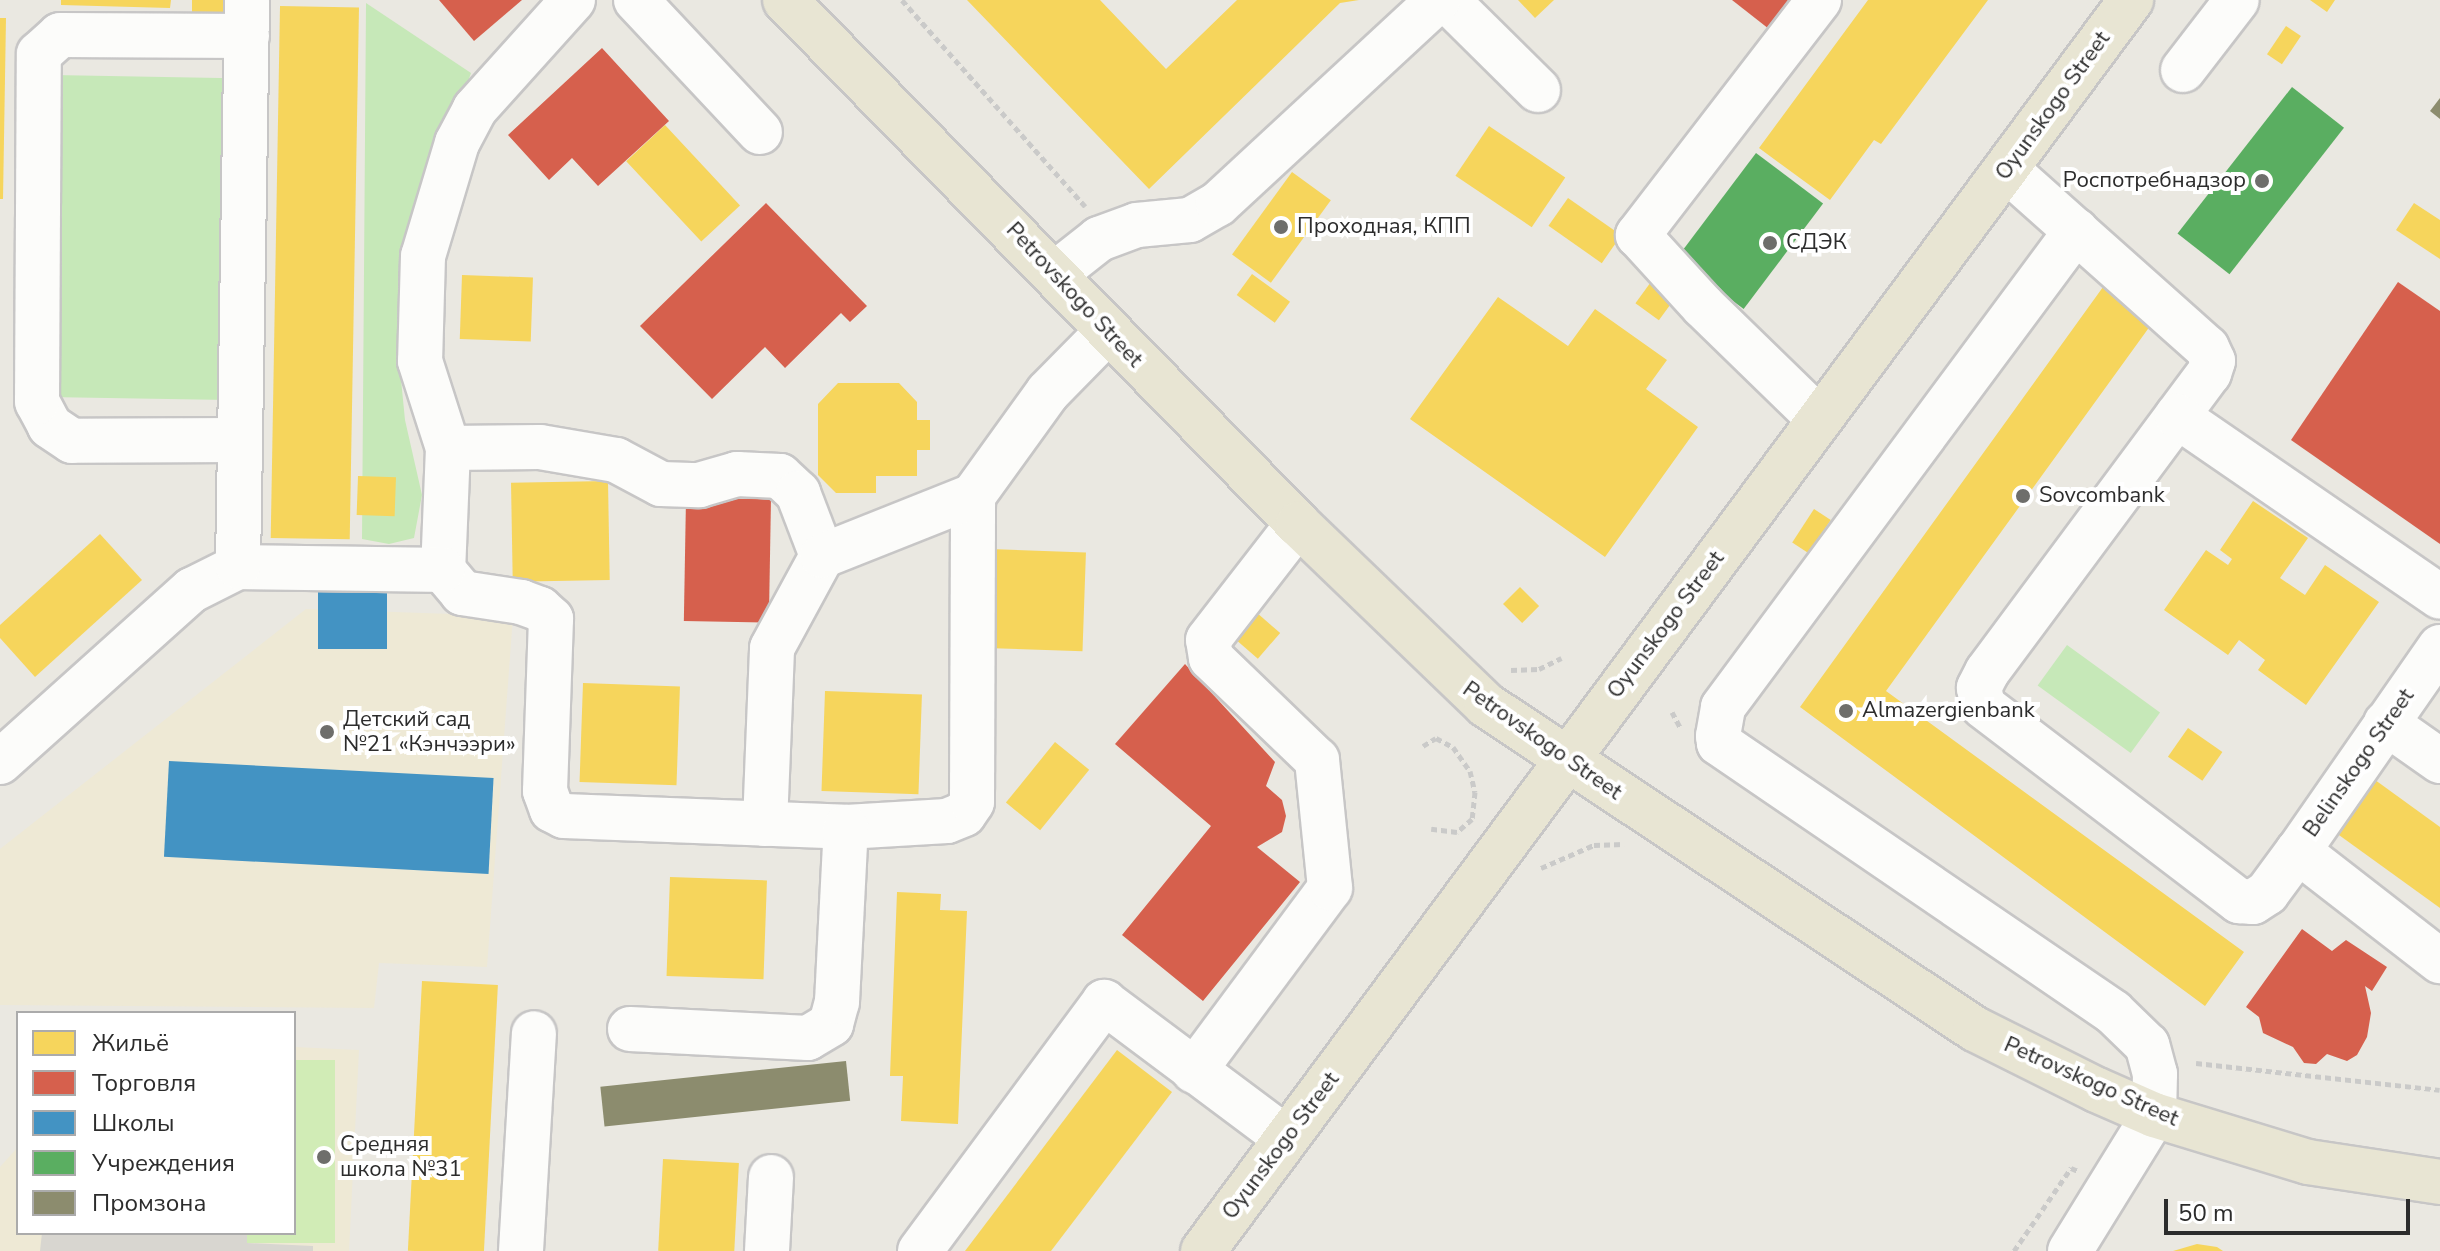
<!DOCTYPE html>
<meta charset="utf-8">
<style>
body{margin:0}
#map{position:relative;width:2440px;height:1251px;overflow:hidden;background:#eae8e1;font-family:"Nunito Sans",sans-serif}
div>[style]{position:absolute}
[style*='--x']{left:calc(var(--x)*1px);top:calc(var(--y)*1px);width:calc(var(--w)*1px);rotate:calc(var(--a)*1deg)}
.education>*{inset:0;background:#eee9d5}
.green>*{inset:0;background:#c6e8b8;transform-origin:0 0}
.pitch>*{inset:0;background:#d1ecb6}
.plaza>*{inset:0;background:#d8d6d0}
.homes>*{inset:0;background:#f6d55c;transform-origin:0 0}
.shops>*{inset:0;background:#d6604d;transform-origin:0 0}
.schools>*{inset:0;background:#4393c3;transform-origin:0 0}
.public>*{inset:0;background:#5aae61;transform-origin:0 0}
.industry>*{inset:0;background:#8c8c6e;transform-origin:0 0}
.path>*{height:5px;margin-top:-2.5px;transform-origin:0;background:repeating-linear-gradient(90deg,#cacac9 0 6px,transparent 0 10px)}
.roads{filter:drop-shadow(2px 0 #c7c6c6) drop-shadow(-2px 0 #c7c6c6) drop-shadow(0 2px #c7c6c6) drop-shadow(0 -2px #c7c6c6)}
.minor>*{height:44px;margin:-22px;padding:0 22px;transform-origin:22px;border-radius:22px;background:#fcfcfa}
.major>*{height:44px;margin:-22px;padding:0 22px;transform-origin:22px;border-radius:22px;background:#e8e5d3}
.dots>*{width:22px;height:22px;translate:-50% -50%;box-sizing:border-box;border:4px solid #fff;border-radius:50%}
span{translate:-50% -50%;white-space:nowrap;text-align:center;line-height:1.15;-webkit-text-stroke:8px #fff;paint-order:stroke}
.street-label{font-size:22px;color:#2c2c2c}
.poi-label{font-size:22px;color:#2c2c2c}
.right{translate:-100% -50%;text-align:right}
.left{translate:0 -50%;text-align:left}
.legend{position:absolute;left:16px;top:1011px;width:280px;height:224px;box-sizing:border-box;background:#fff;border:2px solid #ababab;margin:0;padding:10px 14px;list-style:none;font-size:24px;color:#2c2c2c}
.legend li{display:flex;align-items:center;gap:16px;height:40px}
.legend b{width:40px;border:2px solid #ababab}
.scale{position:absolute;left:2164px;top:1199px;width:246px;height:36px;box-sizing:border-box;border:4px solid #2c2c2c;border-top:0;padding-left:10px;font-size:24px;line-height:28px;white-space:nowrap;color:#2c2c2c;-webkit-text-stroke:6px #fff;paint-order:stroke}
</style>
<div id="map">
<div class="education">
<div style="clip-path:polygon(306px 609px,513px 616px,487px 967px,379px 963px,374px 1008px,0 1005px,0 849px)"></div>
<div style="clip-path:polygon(294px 1047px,359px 1050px,349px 1251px,0 1251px,0 1167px,18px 1147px,18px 1233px,294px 1233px)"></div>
</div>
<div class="green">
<div style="clip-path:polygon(366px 3px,471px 73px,462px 99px,444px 118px,436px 179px,406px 261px,398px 349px,405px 420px,422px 495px,414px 538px,389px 544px,362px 539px)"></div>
<div style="left:53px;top:75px;width:181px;height:322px;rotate:1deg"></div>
<div style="left:2067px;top:645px;width:115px;height:50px;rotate:36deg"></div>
</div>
<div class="pitch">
<div style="clip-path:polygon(294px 1060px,335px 1060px,335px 1243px,246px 1243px,246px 1233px,294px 1233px)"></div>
</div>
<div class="plaza">
<div style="clip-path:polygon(42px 1233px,247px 1233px,247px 1243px,313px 1246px,313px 1251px,40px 1251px)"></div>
</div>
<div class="homes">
<div style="clip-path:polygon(61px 0,171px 0,170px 8px,61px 5px)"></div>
<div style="left:192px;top:0;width:40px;height:15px"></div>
<div style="clip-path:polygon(967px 0,1100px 0,1166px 69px,1237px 0,1359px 0,1340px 3px,1149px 189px)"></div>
<div style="clip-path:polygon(1518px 0,1554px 0,1535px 18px)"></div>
<div style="clip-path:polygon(1868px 0,1988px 0,1881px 144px,1874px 140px,1830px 200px,1759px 148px)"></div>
<div style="clip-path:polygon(2310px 0,2335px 0,2327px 12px)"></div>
<div style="left:280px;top:6px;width:79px;height:532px;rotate:1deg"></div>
<div style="clip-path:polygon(0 18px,6px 18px,3px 199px,0 199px)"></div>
<div style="left:2286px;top:26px;width:18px;height:34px;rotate:34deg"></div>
<div style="left:665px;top:125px;width:110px;height:53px;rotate:47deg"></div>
<div style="left:1489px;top:126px;width:92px;height:60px;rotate:34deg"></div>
<div style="left:1292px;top:172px;width:48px;height:102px;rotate:36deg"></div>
<div style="left:1568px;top:198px;width:65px;height:34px;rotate:35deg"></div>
<div style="clip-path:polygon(2414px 203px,2440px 220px,2440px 259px,2396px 230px)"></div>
<div style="left:1252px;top:274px;width:47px;height:26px;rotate:36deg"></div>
<div style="left:462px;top:275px;width:71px;height:64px;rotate:2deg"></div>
<div style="left:1656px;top:275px;width:29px;height:35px;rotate:36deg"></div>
<div style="clip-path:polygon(2103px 287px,2153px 322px,1886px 691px,2244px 952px,2205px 1006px,1800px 707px)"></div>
<div style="clip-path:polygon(1498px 297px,1568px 346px,1595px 309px,1667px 360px,1646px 389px,1698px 427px,1605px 557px,1410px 419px)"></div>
<div style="clip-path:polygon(838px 383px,899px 383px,917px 402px,917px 420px,930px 420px,930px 450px,917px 450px,917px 476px,876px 476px,876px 493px,836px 493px,818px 475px,818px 404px)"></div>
<div style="left:358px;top:476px;width:38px;height:39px;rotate:2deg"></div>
<div style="left:608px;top:481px;width:99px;height:97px;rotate:89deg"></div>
<div style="clip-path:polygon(2253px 501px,2308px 538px,2280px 578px,2305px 595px,2325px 565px,2379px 602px,2306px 705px,2258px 670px,2265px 660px,2239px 640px,2228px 655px,2164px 610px,2206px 550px,2228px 565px,2232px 559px,2220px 550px)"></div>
<div style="left:1814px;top:509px;width:20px;height:40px;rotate:33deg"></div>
<div style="clip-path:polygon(100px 534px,142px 580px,35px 677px,0 638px,0 625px)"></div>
<div style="left:989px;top:549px;width:97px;height:99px;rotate:2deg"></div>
<div style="left:1520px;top:587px;width:27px;height:24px;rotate:45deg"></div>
<div style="left:1256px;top:612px;width:32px;height:34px;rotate:41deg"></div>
<div style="left:583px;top:683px;width:97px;height:99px;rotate:2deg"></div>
<div style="left:825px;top:691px;width:97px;height:100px;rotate:2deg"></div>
<div style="left:2188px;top:728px;width:42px;height:35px;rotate:35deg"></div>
<div style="left:1055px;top:742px;width:44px;height:78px;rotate:39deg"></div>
<div style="clip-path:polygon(2371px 777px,2440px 827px,2440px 908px,2332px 830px)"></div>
<div style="left:670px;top:877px;width:97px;height:99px;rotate:2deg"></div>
<div style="clip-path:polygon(897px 892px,941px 894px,940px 910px,967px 911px,958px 1124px,901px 1121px,903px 1076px,890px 1076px)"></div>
<div style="left:422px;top:981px;width:76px;height:270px;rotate:3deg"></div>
<div style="clip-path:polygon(1117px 1050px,1172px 1092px,1051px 1251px,965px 1251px)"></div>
<div style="left:663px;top:1159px;width:76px;height:92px;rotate:3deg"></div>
<div style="clip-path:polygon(2197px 1244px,2217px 1247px,2223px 1251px,2173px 1251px)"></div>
</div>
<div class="shops">
<div style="clip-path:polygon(439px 0,522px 0,474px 41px)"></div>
<div style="clip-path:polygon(1732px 0,1791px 0,1769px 29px)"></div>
<div style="clip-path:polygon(602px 48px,669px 121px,598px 186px,572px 158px,549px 180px,508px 135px)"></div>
<div style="clip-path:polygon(766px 203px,867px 306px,850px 322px,841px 313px,785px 368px,765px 347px,712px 399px,640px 326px)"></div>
<div style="clip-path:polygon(2398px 282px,2440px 311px,2440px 544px,2291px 440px)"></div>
<div style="left:686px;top:498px;width:85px;height:123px;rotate:1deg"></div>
<div style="clip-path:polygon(1185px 664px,1275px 762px,1266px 786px,1282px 800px,1286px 816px,1282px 832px,1257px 847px,1300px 882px,1203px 1001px,1122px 935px,1211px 826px,1115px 744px)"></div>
<div style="clip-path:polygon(2302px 929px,2332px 951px,2346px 940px,2387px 967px,2372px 991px,2365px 986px,2371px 1013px,2367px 1037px,2357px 1055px,2347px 1061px,2327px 1054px,2316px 1064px,2304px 1063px,2293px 1047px,2263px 1033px,2259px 1017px,2246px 1007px)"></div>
</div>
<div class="schools">
<div style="left:387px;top:582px;width:67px;height:69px;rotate:90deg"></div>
<div style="left:169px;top:761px;width:325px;height:96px;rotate:3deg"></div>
</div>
<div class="public">
<div style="left:2292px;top:87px;width:66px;height:186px;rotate:38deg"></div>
<div style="left:1756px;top:153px;width:84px;height:132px;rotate:37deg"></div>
</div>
<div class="industry">
<div style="clip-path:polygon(2440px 98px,2440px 119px,2430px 111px)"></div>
<div style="left:846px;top:1061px;width:40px;height:247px;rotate:84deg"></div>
</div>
<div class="path">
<div style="--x:902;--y:0;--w:276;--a:48.4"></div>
<div style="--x:1511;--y:670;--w:28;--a:-2"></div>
<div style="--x:1539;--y:669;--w:25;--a:-26"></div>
<div style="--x:1672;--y:712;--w:19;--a:62"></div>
<div style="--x:1423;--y:746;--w:15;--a:-32"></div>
<div style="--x:1436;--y:738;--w:19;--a:28"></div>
<div style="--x:1453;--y:747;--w:29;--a:55"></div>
<div style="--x:1470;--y:771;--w:22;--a:77"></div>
<div style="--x:1475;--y:792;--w:27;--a:96"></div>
<div style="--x:1472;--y:819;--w:20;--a:139"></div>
<div style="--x:1457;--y:832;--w:26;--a:-173"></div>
<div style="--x:1541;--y:868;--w:58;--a:-23.5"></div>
<div style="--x:1594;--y:845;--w:30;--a:-2"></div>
<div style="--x:2196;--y:1063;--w:245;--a:6.3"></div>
<div style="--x:2014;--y:1251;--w:101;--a:-55.5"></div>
<div style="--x:2071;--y:1168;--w:8;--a:23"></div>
</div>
<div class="roads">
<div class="minor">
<div style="--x:573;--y:0;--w:147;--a:132"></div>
<div style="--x:475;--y:109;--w:38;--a:118"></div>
<div style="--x:457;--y:143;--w:118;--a:106.7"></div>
<div style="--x:423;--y:256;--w:105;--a:91.6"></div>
<div style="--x:420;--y:361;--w:91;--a:72.2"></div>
<div style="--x:448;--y:448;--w:122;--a:92.3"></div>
<div style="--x:443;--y:570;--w:30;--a:50"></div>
<div style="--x:462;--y:593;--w:60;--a:8.7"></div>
<div style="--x:521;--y:602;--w:20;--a:20"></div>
<div style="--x:540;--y:609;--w:15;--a:42"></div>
<div style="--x:551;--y:619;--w:172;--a:92"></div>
<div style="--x:545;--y:791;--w:20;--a:70"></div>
<div style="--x:552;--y:810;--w:13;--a:27"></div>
<div style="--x:564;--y:816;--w:282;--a:2.2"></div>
<div style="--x:846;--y:827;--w:101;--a:-3.4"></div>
<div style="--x:947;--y:821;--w:18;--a:-22"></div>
<div style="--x:964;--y:814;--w:14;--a:-56"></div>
<div style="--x:972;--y:802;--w:306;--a:-89.8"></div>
<div style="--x:636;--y:0;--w:181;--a:46.8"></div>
<div style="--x:1447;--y:0;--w:128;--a:44.7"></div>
<div style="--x:1819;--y:0;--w:297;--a:127.6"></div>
<div style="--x:1638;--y:235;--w:96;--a:47.5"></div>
<div style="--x:1703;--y:306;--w:162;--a:44.2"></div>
<div style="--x:2183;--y:70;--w:88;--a:-52.4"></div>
<div style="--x:2006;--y:169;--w:269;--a:41.7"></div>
<div style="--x:2207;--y:348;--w:14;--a:65"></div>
<div style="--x:2213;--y:361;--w:13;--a:108"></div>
<div style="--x:2209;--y:373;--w:372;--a:126.6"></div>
<div style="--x:1987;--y:672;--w:18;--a:117"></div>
<div style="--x:1979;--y:688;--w:18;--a:77"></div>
<div style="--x:1983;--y:706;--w:322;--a:37.3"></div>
<div style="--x:2239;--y:901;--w:14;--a:4"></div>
<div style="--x:2253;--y:902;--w:17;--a:-33"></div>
<div style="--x:2267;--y:893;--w:52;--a:-53.6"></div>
<div style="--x:1056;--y:273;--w:55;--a:-38.3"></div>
<div style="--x:1099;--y:239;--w:40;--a:-20.2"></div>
<div style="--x:1137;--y:225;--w:53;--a:-5.4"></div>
<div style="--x:1190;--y:220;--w:32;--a:-30"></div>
<div style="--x:1218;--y:204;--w:300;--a:-42.8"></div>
<div style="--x:2177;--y:416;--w:319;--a:34.5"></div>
<div style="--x:238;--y:440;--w:166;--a:179.7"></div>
<div style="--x:72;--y:441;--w:27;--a:-146"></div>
<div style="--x:50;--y:426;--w:27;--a:-118"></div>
<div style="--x:37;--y:402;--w:348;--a:-89.7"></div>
<div style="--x:39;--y:54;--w:28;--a:-42"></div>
<div style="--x:60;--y:35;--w:187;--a:0.3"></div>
<div style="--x:448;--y:448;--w:92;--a:-0.6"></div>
<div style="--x:540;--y:447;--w:77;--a:9.7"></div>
<div style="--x:616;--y:460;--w:51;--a:28.1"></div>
<div style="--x:661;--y:484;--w:38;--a:2"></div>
<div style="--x:699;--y:485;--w:40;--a:-16"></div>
<div style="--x:737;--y:474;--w:43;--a:2.7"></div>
<div style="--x:780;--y:476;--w:25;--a:43"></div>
<div style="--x:798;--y:493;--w:67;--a:69.1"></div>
<div style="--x:238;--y:567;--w:205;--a:0.8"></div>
<div style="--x:2440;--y:647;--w:249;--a:124.8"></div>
<div style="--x:2298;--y:851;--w:180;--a:37.8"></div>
<div style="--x:2386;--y:723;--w:66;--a:35.1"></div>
<div style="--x:0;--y:762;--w:258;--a:-41.9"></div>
<div style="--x:192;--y:590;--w:51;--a:-26.6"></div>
<div style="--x:238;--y:567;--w:567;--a:-89.09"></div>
<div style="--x:765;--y:824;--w:176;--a:-87.7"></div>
<div style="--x:772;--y:648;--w:105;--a:-61.5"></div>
<div style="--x:822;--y:556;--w:162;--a:-21.7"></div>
<div style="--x:973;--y:496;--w:128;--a:-54.2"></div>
<div style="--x:1048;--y:392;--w:84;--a:-45.5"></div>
<div style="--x:630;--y:1029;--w:178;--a:2.9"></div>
<div style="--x:808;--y:1038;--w:27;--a:-31"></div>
<div style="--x:831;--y:1024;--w:23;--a:-75"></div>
<div style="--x:837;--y:1002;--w:175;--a:-87.1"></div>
<div style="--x:1194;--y:1071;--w:228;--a:-53.4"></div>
<div style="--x:1330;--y:888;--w:129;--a:-95.8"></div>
<div style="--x:1317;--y:760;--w:147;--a:-136.1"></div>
<div style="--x:1211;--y:658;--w:18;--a:-99"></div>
<div style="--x:1208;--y:640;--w:147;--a:-52.2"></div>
<div style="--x:521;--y:1251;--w:218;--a:-86.6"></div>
<div style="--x:767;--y:1251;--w:74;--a:-86.9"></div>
<div style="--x:920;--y:1251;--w:310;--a:-53.5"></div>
<div style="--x:1104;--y:1002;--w:227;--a:36.8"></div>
<div style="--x:2070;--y:1251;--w:160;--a:-58.3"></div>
<div style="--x:2154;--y:1115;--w:41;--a:-88.6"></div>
<div style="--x:2155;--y:1074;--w:30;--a:-105"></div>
<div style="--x:2147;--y:1045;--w:47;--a:-135.9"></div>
<div style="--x:2113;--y:1012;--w:477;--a:-145.7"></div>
<div style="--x:1719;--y:743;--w:7;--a:-98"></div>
<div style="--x:1718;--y:736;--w:29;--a:-80"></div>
<div style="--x:1723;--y:707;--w:593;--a:-53.44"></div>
</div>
<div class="major">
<div style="--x:785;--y:0;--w:733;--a:45.61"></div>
<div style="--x:1298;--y:524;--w:261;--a:43.9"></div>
<div style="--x:1486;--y:705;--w:587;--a:33.53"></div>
<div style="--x:1975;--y:1029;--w:136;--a:26.6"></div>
<div style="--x:2097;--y:1090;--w:62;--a:23.7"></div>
<div style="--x:2154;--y:1115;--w:161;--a:17"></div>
<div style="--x:2308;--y:1162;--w:134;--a:8.6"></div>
<div style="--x:1203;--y:1251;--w:1558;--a:-53.43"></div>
</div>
</div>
<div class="dots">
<div style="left:2262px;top:181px;background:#6e6e6b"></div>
<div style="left:1281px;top:227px;background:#6e6e6b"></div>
<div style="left:1770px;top:243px;background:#6e6e6b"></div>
<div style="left:2023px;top:496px;background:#6e6e6b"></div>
<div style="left:1846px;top:711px;background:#6e6e6b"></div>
<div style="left:327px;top:732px;background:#6e6e6b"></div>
<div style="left:324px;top:1157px;background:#6e6e6b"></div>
</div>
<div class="street-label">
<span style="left:2053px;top:106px;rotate:-54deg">Oyunskogo Street</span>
<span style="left:1074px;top:295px;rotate:47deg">Petrovskogo Street</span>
<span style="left:1666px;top:625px;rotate:-53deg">Oyunskogo Street</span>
<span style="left:1542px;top:741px;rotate:35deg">Petrovskogo Street</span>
<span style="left:2359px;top:763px;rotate:-55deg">Belinskogo Street</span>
<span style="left:2091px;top:1082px;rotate:24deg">Petrovskogo Street</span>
<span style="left:1281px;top:1146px;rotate:-53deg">Oyunskogo Street</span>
</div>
<div class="poi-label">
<span class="right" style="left:2246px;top:181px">Роспотребнадзор</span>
<span class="left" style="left:1297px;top:227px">Проходная, КПП</span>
<span class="left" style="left:1786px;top:243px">СДЭК</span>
<span class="left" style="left:2039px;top:496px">Sovcombank</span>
<span class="left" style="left:1862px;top:711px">Almazergienbank</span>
<span class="left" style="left:343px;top:732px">Детский сад<br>№21 «Кэнчээри»</span>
<span class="left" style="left:340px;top:1157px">Средняя<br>школа №31</span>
</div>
<ul class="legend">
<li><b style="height:22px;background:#f6d55c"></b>Жильё</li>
<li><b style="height:22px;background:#d6604d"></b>Торговля</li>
<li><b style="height:22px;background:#4393c3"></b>Школы</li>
<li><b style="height:22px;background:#5aae61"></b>Учреждения</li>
<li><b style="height:22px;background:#8c8c6e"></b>Промзона</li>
</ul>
<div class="scale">50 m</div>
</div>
